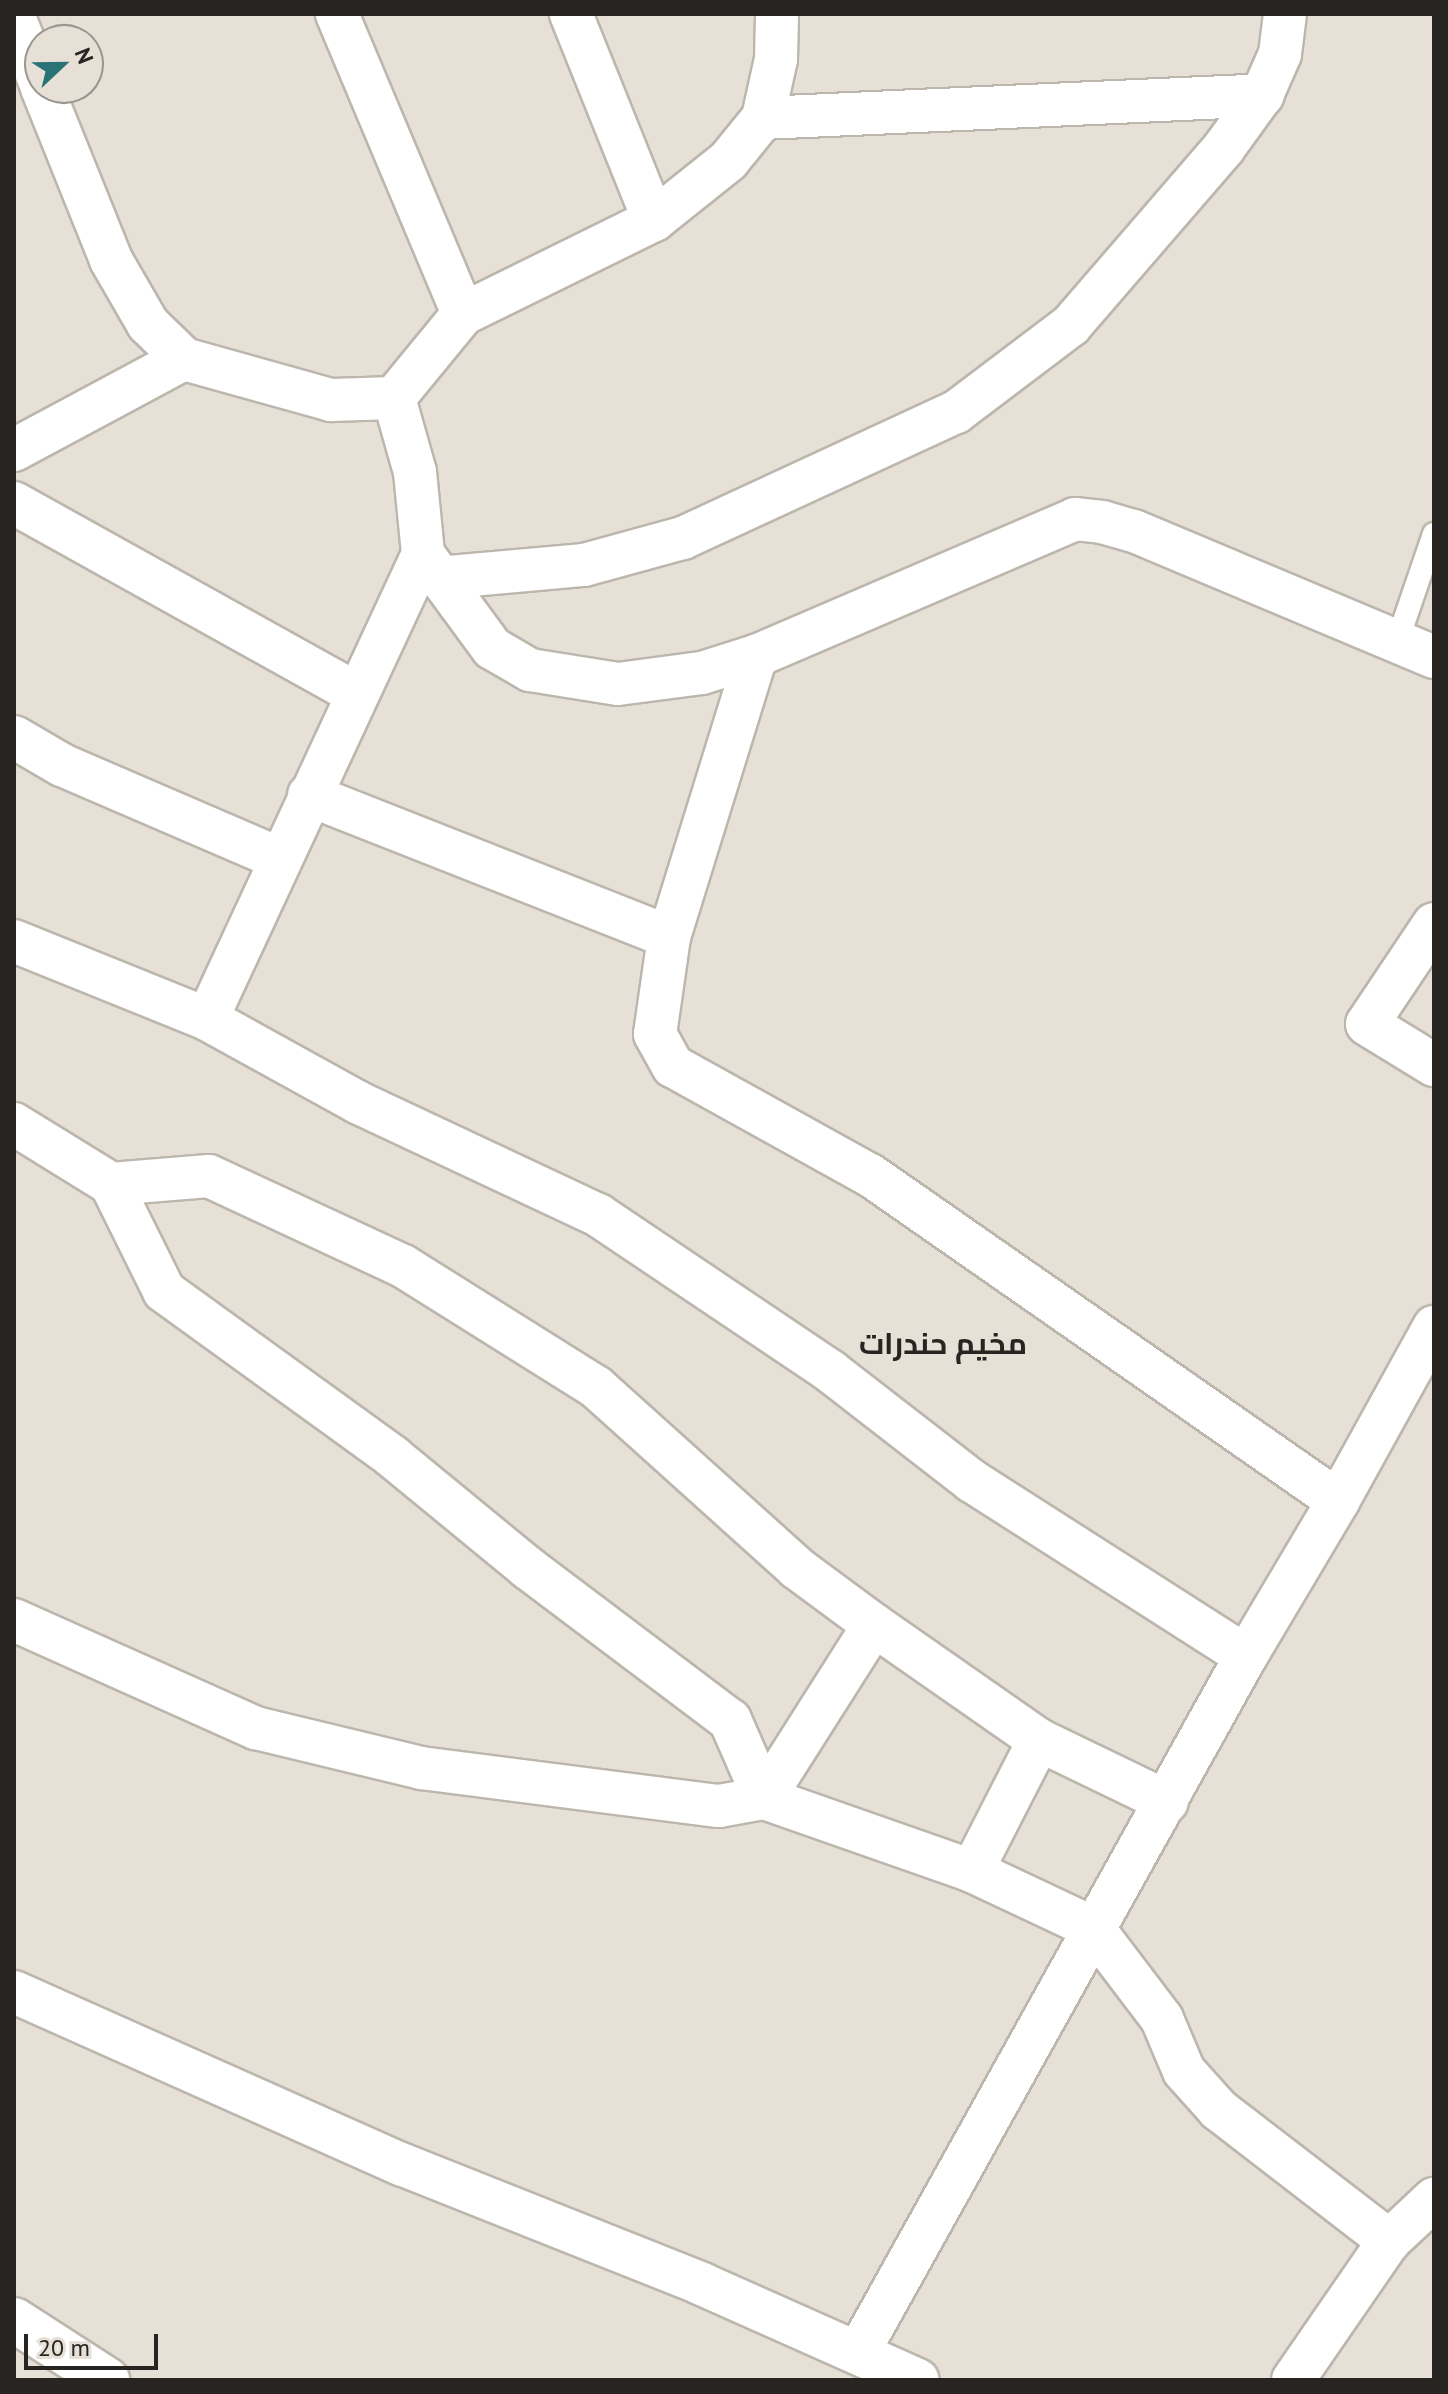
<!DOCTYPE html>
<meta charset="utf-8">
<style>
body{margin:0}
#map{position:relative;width:1448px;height:2394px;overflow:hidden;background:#e6e0d7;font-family:"PT Sans",Cairo,sans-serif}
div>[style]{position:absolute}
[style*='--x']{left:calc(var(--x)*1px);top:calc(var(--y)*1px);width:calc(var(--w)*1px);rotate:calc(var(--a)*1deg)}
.roads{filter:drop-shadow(2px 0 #bcb6ad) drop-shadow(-2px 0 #bcb6ad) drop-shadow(0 2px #bcb6ad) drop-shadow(0 -2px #bcb6ad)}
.lane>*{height:22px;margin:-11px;padding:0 11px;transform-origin:11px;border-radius:11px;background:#fff}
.street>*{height:42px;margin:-21px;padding:0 21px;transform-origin:21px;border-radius:21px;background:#fff}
.secondary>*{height:44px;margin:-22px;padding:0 22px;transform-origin:22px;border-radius:22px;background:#fff}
span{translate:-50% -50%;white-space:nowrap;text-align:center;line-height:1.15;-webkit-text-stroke:8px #e6e0d7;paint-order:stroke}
.district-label{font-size:30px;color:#272421;font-weight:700}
.frame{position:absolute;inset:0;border:16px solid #272421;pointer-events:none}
.north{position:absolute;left:24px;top:24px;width:80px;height:80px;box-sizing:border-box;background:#e6e0d7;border:2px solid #9a958e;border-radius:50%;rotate:68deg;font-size:22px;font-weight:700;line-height:32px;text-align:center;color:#272421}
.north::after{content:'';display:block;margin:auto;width:28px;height:36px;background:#297377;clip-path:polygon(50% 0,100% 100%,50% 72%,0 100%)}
.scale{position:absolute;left:24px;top:2334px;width:134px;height:36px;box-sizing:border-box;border:4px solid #272421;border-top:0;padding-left:10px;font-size:24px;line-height:28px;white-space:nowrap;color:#272421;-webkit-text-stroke:6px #e6e0d7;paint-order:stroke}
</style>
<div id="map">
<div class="roads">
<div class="lane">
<div style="--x:1398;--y:639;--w:111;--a:-71.1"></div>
</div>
<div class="street">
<div style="--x:337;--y:14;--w:325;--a:67.2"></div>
<div style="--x:571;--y:14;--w:222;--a:68.1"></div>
<div style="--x:14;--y:17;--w:70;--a:68.2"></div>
<div style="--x:42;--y:88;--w:185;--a:68.1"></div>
<div style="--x:111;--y:260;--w:74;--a:60"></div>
<div style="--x:148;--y:324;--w:50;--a:44.2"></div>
<div style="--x:184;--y:359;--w:153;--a:15.6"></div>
<div style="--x:331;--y:400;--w:63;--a:-1.8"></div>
<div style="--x:394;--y:398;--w:77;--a:74.2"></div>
<div style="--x:415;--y:472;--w:82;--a:84.4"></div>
<div style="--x:423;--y:554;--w:117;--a:53.7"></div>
<div style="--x:492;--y:648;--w:44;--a:30.1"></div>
<div style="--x:530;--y:670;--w:89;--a:9"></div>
<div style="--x:618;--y:684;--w:85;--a:-7.5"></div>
<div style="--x:702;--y:673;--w:57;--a:-17.5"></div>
<div style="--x:756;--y:656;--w:347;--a:-23.2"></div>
<div style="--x:1075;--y:519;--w:27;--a:6"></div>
<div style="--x:1102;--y:522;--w:33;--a:16"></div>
<div style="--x:1134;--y:531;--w:325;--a:22.8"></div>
<div style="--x:763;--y:118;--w:500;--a:-2.6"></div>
<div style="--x:394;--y:398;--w:109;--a:-50.6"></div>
<div style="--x:463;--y:314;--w:213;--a:-26.2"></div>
<div style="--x:654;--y:220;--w:95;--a:-38.6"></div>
<div style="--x:728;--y:161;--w:55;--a:-50.9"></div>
<div style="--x:763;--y:118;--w:60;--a:-77.6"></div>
<div style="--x:776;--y:59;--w:45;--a:-88.7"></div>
<div style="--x:14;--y:450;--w:193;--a:-28.2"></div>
<div style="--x:14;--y:503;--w:391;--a:29.1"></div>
<div style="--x:438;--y:578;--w:147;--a:-5.1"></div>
<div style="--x:584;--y:565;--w:103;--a:-15.3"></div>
<div style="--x:683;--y:538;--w:301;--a:-24.8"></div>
<div style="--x:956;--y:412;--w:144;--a:-37.1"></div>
<div style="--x:1071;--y:325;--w:233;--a:-49.2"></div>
<div style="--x:1223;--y:149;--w:67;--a:-54.2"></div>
<div style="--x:1262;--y:95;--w:45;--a:-66.3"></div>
<div style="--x:1280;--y:54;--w:40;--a:-82.9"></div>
<div style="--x:756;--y:656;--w:294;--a:107.2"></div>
<div style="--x:669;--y:937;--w:98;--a:98.2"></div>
<div style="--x:655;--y:1034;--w:37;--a:61"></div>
<div style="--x:673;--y:1066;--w:225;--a:29"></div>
<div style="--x:870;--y:1175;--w:570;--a:34.86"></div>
<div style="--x:14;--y:737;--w:56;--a:30.3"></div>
<div style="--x:62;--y:765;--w:237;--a:23.3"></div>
<div style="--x:309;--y:795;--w:387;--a:21.5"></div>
<div style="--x:1434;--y:924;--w:120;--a:123.8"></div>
<div style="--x:1367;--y:1024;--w:79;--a:31.5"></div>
<div style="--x:14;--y:941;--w:208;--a:22"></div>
<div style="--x:207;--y:1019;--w:174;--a:28.9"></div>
<div style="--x:359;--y:1103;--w:264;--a:25.1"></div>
<div style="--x:598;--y:1215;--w:280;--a:33.9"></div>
<div style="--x:830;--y:1371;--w:180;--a:37.8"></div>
<div style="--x:972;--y:1481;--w:325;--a:32.6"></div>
<div style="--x:207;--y:1019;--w:513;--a:-65.08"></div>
<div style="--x:14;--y:1124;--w:114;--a:31.7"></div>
<div style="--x:111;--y:1184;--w:98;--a:-4.7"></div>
<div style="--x:209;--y:1176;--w:214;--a:24.9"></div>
<div style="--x:403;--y:1266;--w:228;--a:32.1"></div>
<div style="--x:596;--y:1387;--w:270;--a:42"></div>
<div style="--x:797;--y:1568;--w:96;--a:36.5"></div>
<div style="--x:874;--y:1625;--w:201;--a:34.9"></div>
<div style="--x:1039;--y:1740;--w:142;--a:25.8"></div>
<div style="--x:111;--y:1184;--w:119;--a:63.6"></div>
<div style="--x:164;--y:1291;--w:283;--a:35.9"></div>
<div style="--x:393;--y:1457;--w:175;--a:39.4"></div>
<div style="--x:528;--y:1568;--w:253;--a:37"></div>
<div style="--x:730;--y:1720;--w:85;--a:66.4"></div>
<div style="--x:14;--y:1620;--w:265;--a:24.1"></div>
<div style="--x:256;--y:1728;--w:170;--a:13.6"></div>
<div style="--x:421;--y:1768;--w:300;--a:7.3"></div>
<div style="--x:719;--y:1806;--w:46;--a:-10.1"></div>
<div style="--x:764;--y:1798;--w:220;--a:19.3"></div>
<div style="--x:972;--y:1871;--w:134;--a:25.2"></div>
<div style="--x:1093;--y:1928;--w:114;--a:52.8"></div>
<div style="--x:1162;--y:2019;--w:56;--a:67.1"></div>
<div style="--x:1184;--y:2071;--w:52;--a:48.1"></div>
<div style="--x:1219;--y:2110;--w:215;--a:37.6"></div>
<div style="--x:764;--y:1798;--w:205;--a:-57.6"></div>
<div style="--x:972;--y:1871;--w:147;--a:-62.9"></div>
<div style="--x:14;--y:1992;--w:424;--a:24"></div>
<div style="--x:401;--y:2164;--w:324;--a:21.7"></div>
<div style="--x:702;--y:2284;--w:236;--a:24"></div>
<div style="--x:859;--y:2351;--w:795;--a:-60.89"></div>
<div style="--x:1246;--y:1656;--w:180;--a:-59.3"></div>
<div style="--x:1338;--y:1501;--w:199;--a:-61.1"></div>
<div style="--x:1293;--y:2380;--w:169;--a:-55.4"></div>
<div style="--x:1389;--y:2241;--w:62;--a:-43"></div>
</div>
<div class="secondary">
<div style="--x:14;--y:2320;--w:111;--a:32.8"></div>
</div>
</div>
<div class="district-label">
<span style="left:943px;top:1343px">مخيم حندرات</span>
</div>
<div class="frame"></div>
<div class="north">N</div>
<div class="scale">20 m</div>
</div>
